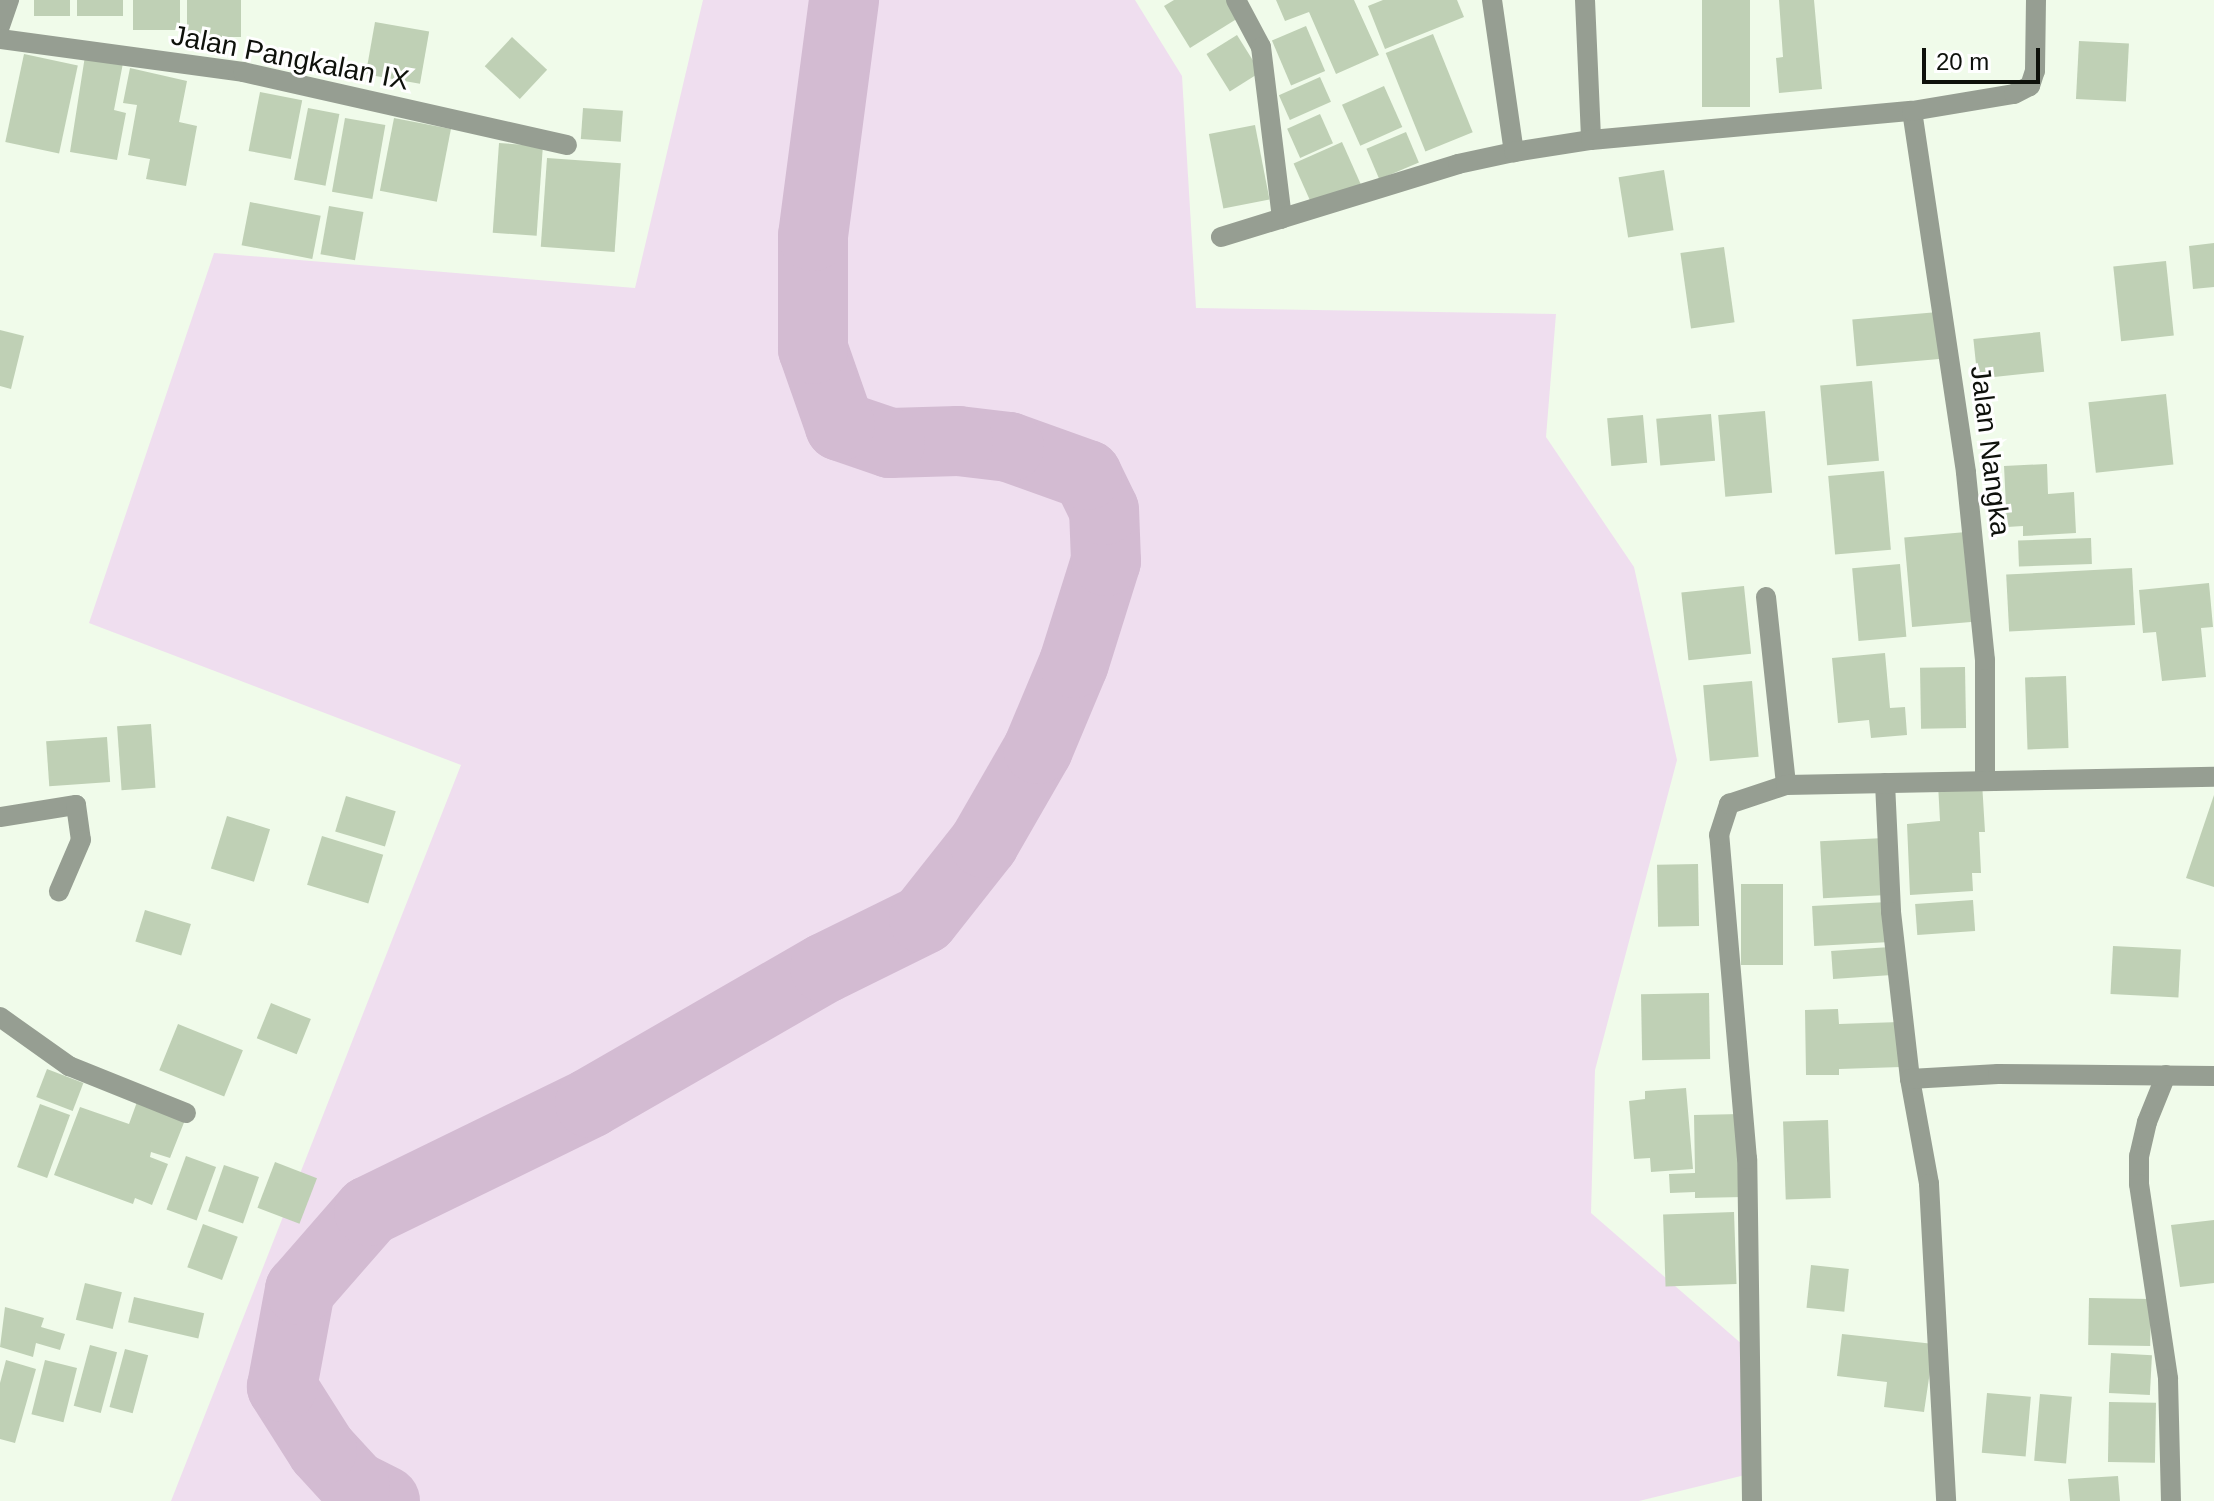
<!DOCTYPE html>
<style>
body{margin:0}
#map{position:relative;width:2214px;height:1501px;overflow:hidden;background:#f0fbea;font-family:Arial,sans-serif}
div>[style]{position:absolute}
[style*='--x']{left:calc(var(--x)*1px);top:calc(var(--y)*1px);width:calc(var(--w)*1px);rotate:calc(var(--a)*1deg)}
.green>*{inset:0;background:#efdeef}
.river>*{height:70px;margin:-35px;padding:0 35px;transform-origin:35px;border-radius:35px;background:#d3bbd2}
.building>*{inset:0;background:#bfd0b5;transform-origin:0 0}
.minor>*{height:20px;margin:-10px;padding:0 10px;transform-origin:10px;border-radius:10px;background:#969e92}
span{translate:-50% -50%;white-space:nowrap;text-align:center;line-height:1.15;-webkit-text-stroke:6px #fff;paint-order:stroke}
.street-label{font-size:28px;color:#0e110b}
.scale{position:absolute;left:1922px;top:48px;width:118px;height:36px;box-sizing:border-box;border:4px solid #0e110b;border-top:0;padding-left:10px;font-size:24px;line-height:28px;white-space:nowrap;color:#0e110b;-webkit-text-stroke:6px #fff;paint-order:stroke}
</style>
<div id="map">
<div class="green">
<div style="clip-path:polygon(703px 0,1135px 0,1182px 76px,1196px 308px,1556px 314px,1546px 437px,1634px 567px,1677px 760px,1595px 1070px,1591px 1213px,1743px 1345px,1745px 1475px,1639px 1501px,171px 1501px,461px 765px,89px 623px,214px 253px,635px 288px)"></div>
</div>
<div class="river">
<div style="--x:385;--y:1501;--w:34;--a:-153"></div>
<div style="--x:355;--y:1486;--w:49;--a:-132.5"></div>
<div style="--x:322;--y:1450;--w:75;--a:-122.4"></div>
<div style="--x:282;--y:1387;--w:99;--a:-79.5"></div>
<div style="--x:300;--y:1290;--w:105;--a:-48.9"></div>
<div style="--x:369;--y:1211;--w:246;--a:-26"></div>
<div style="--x:590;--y:1103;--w:271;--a:-29.9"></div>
<div style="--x:825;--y:968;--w:110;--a:-26.3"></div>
<div style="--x:924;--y:919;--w:97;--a:-51.7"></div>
<div style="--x:984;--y:843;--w:108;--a:-60.1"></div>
<div style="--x:1038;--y:749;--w:93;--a:-67.3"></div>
<div style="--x:1074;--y:663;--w:107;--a:-72.6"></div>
<div style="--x:1106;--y:561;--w:51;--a:-92.2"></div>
<div style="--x:1104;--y:510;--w:39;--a:-116"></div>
<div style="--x:1087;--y:475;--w:83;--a:-160.3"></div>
<div style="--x:1009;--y:447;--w:51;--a:-173.3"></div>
<div style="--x:958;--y:441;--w:68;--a:178.3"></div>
<div style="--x:890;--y:443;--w:53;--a:-161.2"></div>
<div style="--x:840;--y:426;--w:82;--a:-109.3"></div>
<div style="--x:813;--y:349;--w:113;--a:-90"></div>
<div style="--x:813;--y:236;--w:238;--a:-82.5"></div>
</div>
<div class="building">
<div style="left:34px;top:0;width:36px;height:16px"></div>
<div style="left:77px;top:0;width:46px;height:16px"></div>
<div style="left:133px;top:0;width:47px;height:30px"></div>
<div style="left:187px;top:0;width:54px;height:37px"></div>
<div style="clip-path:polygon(1174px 0,1233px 0,1243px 15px,1190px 48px,1164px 6px)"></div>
<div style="clip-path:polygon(1276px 0,1354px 0,1379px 55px,1336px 74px,1309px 12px,1285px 21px)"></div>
<div style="clip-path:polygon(1383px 0,1457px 0,1464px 17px,1385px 49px,1368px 6px)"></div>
<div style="left:1702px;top:0;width:48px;height:107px"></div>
<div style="clip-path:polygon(1779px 0,1814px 0,1822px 89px,1779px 93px,1776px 58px,1783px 57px)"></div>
<div style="left:375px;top:22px;width:55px;height:53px;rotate:10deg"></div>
<div style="left:1306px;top:26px;width:49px;height:37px;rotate:67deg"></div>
<div style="left:1433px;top:34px;width:106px;height:51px;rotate:68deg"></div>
<div style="left:1237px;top:35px;width:44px;height:36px;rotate:58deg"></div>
<div style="left:512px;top:37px;width:48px;height:40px;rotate:43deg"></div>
<div style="left:2079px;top:41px;width:50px;height:58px;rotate:3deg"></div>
<div style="left:24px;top:54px;width:55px;height:90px;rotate:12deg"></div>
<div style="clip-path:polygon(85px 56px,123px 63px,114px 110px,126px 113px,117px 160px,70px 152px)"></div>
<div style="clip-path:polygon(130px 68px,187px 81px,179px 122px,197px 126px,186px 186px,146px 179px,150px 159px,128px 155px,137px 105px,123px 103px)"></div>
<div style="left:1320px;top:77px;width:27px;height:45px;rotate:66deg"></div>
<div style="left:1384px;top:86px;width:45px;height:46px;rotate:66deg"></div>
<div style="left:260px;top:92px;width:43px;height:60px;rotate:11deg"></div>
<div style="left:308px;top:108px;width:32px;height:73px;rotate:11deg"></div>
<div style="left:583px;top:108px;width:40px;height:31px;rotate:4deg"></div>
<div style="left:1320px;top:114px;width:32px;height:36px;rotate:66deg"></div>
<div style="left:345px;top:118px;width:41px;height:75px;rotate:10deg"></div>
<div style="left:394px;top:118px;width:58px;height:74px;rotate:11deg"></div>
<div style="left:1255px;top:125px;width:76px;height:47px;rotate:79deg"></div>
<div style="left:1406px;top:132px;width:33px;height:43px;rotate:67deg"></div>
<div style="left:1342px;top:142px;width:47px;height:53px;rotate:66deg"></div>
<div style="left:499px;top:143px;width:44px;height:90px;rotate:4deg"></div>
<div style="left:547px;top:158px;width:74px;height:89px;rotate:4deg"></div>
<div style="left:1664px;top:170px;width:61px;height:46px;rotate:81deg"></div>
<div style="left:250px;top:202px;width:72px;height:44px;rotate:11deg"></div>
<div style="left:329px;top:206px;width:35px;height:49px;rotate:10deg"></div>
<div style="clip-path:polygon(2214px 243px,2214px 287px,2193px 289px,2189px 246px)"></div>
<div style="left:1724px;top:247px;width:76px;height:44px;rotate:82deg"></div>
<div style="left:2166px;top:261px;width:75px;height:53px;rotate:84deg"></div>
<div style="left:1938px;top:312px;width:47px;height:86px;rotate:85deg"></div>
<div style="clip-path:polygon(0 330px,24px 336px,11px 389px,0 386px)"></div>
<div style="left:2040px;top:332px;width:40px;height:67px;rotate:84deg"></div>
<div style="left:1872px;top:381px;width:80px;height:52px;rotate:85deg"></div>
<div style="left:2166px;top:394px;width:71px;height:78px;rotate:84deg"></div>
<div style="left:1765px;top:411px;width:82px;height:47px;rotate:85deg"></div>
<div style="left:1711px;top:414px;width:47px;height:55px;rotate:85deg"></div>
<div style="left:1643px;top:415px;width:48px;height:36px;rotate:85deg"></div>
<div style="clip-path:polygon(2047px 464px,2048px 494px,2074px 492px,2076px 533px,2023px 536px,2023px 526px,2007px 527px,2004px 466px)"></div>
<div style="left:1884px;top:471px;width:79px;height:56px;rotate:85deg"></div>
<div style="left:1966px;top:532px;width:90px;height:62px;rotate:85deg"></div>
<div style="left:2091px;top:538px;width:26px;height:73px;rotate:88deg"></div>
<div style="left:1900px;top:564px;width:73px;height:48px;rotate:85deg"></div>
<div style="left:2132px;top:568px;width:57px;height:126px;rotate:87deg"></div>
<div style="clip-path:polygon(2209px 583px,2213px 627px,2201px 628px,2206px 677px,2162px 681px,2156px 632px,2143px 633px,2139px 590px)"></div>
<div style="left:1744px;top:586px;width:68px;height:63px;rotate:84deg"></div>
<div style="clip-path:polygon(1885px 653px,1890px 708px,1905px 707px,1907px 735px,1871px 738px,1869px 720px,1838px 723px,1832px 658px)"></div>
<div style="left:1965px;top:667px;width:61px;height:45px;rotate:89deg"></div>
<div style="left:2066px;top:676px;width:72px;height:41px;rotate:88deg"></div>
<div style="left:1752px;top:681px;width:76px;height:49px;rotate:85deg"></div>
<div style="left:151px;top:724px;width:64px;height:34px;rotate:86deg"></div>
<div style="left:107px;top:737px;width:45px;height:61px;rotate:86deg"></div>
<div style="clip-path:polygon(1982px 782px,1985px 832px,1979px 832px,1981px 873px,1972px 873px,1973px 891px,1910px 895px,1907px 824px,1940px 821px,1938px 784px)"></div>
<div style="clip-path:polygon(2214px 795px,2214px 887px,2186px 878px)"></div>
<div style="left:346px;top:796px;width:52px;height:37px;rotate:17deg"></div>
<div style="left:227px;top:816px;width:45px;height:55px;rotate:17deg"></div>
<div style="left:322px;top:836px;width:64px;height:51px;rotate:17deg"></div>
<div style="left:1884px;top:838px;width:57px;height:64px;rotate:87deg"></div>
<div style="left:1698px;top:864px;width:62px;height:41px;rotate:89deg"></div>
<div style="left:1741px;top:884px;width:42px;height:81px"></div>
<div style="left:1973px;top:900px;width:31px;height:58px;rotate:86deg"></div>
<div style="left:1888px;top:902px;width:40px;height:76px;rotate:87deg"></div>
<div style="left:145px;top:910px;width:48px;height:33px;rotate:17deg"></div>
<div style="left:2113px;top:946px;width:68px;height:48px;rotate:3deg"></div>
<div style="left:1890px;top:947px;width:28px;height:59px;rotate:86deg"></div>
<div style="left:1709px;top:993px;width:66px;height:68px;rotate:89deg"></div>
<div style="left:271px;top:1003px;width:43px;height:38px;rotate:22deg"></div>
<div style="clip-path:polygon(1838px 1009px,1839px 1024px,1900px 1022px,1901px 1067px,1839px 1069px,1839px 1075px,1806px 1075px,1805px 1010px)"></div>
<div style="left:178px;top:1024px;width:70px;height:50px;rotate:22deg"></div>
<div style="left:47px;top:1069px;width:39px;height:30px;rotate:21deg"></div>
<div style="clip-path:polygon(1686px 1088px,1693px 1169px,1651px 1172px,1650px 1158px,1634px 1159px,1629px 1101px,1645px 1099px,1645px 1091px)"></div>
<div style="clip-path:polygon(137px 1102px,185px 1120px,170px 1158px,151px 1152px,150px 1157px,168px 1164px,152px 1205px,135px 1198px,133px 1204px,54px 1175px,80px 1107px,129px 1124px)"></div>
<div style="left:40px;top:1104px;width:32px;height:67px;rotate:20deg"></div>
<div style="clip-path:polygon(1741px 1114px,1743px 1197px,1695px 1198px,1695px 1192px,1670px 1193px,1669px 1174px,1695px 1173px,1694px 1115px)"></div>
<div style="left:1828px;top:1120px;width:78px;height:45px;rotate:88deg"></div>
<div style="left:186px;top:1156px;width:32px;height:57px;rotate:20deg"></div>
<div style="left:275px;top:1162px;width:45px;height:49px;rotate:21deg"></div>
<div style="left:224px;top:1165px;width:37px;height:49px;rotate:19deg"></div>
<div style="left:1734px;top:1212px;width:72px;height:71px;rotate:88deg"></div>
<div style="clip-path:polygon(2214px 1220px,2214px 1283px,2180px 1287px,2171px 1225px)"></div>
<div style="left:203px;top:1224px;width:37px;height:46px;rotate:20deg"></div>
<div style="left:1811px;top:1265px;width:38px;height:43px;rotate:6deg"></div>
<div style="left:85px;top:1283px;width:38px;height:38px;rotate:14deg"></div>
<div style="left:134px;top:1297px;width:72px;height:26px;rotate:13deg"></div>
<div style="left:2089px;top:1298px;width:62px;height:47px;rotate:1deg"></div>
<div style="clip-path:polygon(5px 1307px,44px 1318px,41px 1327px,65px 1334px,60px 1350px,36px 1343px,33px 1357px,0 1347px)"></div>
<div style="clip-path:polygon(1842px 1334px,1934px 1344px,1924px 1412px,1884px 1407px,1887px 1382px,1837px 1376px)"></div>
<div style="left:90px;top:1345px;width:28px;height:63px;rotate:15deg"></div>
<div style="left:125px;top:1349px;width:24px;height:60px;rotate:15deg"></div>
<div style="left:2111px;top:1353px;width:41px;height:40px;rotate:3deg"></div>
<div style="clip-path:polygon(6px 1360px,36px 1369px,15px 1443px,0 1439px,0 1383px)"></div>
<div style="left:45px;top:1360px;width:33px;height:56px;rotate:14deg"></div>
<div style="left:1987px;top:1393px;width:44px;height:60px;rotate:5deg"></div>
<div style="left:2040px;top:1394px;width:32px;height:67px;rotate:5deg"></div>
<div style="left:2109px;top:1402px;width:47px;height:60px;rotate:1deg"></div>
<div style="clip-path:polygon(2118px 1476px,2120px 1501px,2070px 1501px,2068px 1479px)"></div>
</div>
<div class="minor">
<div style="--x:1236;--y:0;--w:53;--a:62"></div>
<div style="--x:1261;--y:47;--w:173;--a:83"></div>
<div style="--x:1492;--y:0;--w:154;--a:81.8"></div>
<div style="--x:1585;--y:0;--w:140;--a:87.5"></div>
<div style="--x:0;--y:26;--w:28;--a:-71"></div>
<div style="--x:0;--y:39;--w:245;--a:7.7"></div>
<div style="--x:243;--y:72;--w:332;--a:12.7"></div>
<div style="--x:1221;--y:237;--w:248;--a:-17.1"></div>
<div style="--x:1458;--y:164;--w:57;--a:-12.1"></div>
<div style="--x:1514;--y:152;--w:78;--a:-8.9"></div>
<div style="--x:1591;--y:140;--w:322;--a:-5.2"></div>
<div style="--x:1766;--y:597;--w:189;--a:83.9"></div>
<div style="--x:1985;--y:779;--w:119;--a:-90"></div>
<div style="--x:1985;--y:660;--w:189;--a:-95.8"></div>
<div style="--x:1966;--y:472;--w:365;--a:-98.5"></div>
<div style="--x:1912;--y:111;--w:103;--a:-9.5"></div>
<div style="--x:2014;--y:94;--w:18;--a:-27"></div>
<div style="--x:2030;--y:86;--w:16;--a:-72"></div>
<div style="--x:2035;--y:71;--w:71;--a:-89.2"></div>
<div style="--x:1885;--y:783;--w:129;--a:87.3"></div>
<div style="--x:1891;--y:912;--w:168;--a:83.5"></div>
<div style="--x:1910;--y:1079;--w:107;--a:79.7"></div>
<div style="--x:1929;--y:1184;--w:317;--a:86.9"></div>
<div style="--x:0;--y:817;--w:77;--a:-9"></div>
<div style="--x:76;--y:805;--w:35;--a:82"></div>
<div style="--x:81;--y:840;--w:56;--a:113.3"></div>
<div style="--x:0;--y:1017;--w:85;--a:35.4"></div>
<div style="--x:69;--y:1066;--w:126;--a:21.9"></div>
<div style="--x:2166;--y:1075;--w:51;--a:112"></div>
<div style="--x:2147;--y:1122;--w:35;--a:103"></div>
<div style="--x:2139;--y:1156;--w:28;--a:90"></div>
<div style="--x:2139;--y:1184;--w:197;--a:81.5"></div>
<div style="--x:2168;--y:1379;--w:122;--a:88.6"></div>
<div style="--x:1910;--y:1079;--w:88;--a:-3.3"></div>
<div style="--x:1998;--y:1074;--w:216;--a:0.5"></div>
<div style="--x:1752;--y:1501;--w:342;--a:-90.8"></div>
<div style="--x:1747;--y:1159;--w:325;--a:-94.9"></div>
<div style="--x:1719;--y:835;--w:33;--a:-72"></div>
<div style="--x:1729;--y:804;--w:60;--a:-18.4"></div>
<div style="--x:1786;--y:785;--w:428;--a:-1.1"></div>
</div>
<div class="street-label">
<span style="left:290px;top:58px;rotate:11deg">Jalan Pangkalan IX</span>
<span style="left:1990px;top:451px;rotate:83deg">Jalan Nangka</span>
</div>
<div class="scale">20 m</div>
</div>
